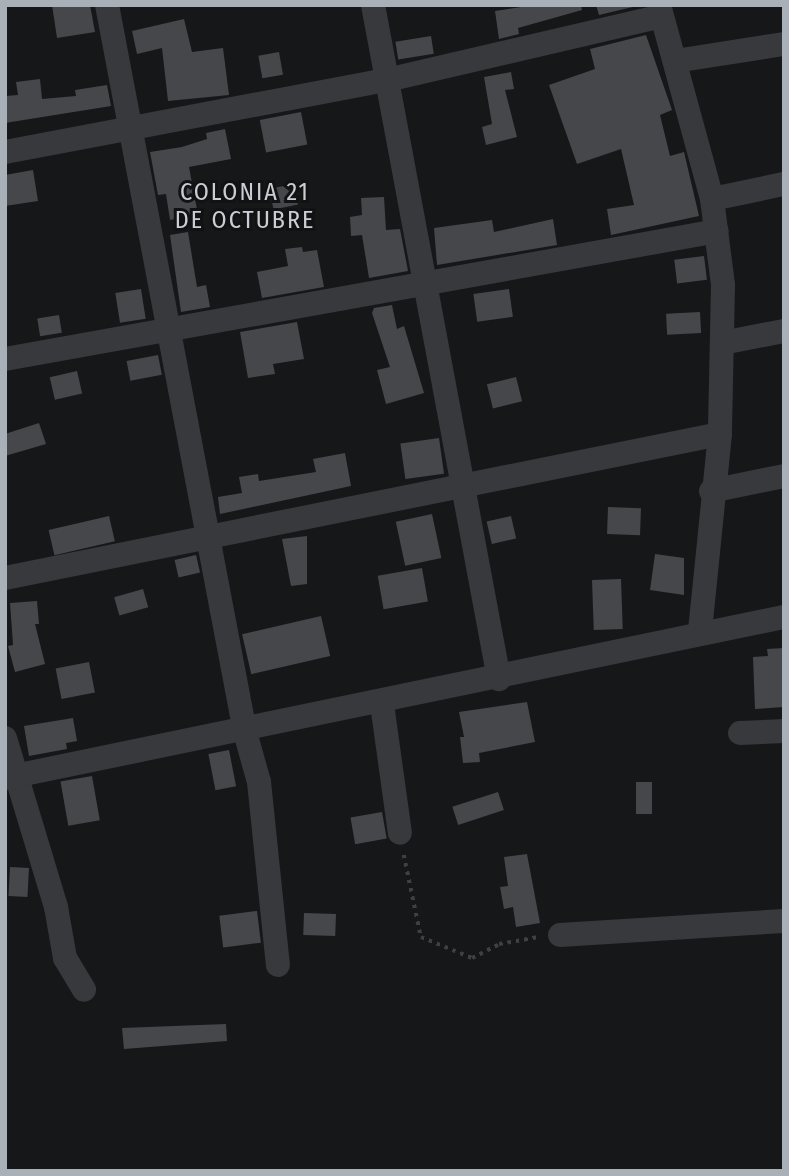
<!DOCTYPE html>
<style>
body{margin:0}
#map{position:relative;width:789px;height:1176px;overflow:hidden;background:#161718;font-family:"Fira Sans Condensed",sans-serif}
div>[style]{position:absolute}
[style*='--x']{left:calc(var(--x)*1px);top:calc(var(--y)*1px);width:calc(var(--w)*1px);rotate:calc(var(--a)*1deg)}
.building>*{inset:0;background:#45474b;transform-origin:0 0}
.path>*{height:3.5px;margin-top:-1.75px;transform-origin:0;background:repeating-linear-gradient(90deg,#3d4144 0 3.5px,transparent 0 8.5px)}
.minor>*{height:24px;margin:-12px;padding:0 12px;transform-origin:12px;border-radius:12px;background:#37393d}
span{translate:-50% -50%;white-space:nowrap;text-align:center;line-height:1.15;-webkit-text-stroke:6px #111213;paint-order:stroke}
.neighbourhood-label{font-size:24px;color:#caced4;letter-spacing:2px}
.frame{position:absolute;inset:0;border:7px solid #a9b0b7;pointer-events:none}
</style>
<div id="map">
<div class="building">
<div style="clip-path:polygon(52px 5px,90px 5px,95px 32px,57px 38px)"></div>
<div style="clip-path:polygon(534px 5px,581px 5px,582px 10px,518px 28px,519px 34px,499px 39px,495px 11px)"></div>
<div style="clip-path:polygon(596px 5px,637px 5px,637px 6px,599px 15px)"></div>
<div style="clip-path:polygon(184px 19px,192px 52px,223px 48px,229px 95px,168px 101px,162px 48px,137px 54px,132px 31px)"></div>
<div style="clip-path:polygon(646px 35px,672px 110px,660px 115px,670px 156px,684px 152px,699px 216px,611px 235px,607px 209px,634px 205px,621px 149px,577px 164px,549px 85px,595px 69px,590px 49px)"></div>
<div style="left:431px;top:36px;width:18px;height:36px;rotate:81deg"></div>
<div style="left:279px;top:52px;width:23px;height:21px;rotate:80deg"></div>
<div style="clip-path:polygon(511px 72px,514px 89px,505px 90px,517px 137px,486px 145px,482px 127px,492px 124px,484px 77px)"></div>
<div style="clip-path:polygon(40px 79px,42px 99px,76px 96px,75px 90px,107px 85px,111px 106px,5px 123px,5px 96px,18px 95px,16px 82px)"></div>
<div style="left:301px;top:112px;width:33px;height:42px;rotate:79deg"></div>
<div style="clip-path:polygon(225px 129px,231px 159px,189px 167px,198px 215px,170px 220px,166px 194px,158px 195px,150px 152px,182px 147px,207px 139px,206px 133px)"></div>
<div style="clip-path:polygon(33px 170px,38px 201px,5px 206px,5px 175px)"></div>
<div style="left:294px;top:184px;width:21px;height:25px;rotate:79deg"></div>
<div style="clip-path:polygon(384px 197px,386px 230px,400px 229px,408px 271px,369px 278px,362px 235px,351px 236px,350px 217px,362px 215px,361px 198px)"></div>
<div style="clip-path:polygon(553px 219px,557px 245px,437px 265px,434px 228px,492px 220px,494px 232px)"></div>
<div style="clip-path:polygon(188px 232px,197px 287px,206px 285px,210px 307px,181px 312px,170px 235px)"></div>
<div style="clip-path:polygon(302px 247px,303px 252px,317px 250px,324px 287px,262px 298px,257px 272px,288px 266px,285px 249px)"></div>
<div style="left:704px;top:256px;width:24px;height:30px;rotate:83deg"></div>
<div style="left:141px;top:289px;width:30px;height:26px;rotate:81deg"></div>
<div style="left:509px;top:289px;width:28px;height:36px;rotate:82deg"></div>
<div style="clip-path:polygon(392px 305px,397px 329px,404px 326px,424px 393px,386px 404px,377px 370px,390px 367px,372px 313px,374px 308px)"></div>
<div style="left:700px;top:312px;width:21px;height:34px;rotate:87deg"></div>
<div style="left:59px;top:315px;width:18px;height:22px;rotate:81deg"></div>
<div style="clip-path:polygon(297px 322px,304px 359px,273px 364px,275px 374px,248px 378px,240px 332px)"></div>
<div style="left:158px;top:355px;width:20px;height:32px;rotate:79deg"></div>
<div style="left:77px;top:371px;width:23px;height:28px;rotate:77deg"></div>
<div style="left:516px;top:377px;width:25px;height:30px;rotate:76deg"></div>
<div style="clip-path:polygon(39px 423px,46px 444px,5px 456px,5px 434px)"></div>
<div style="left:439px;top:438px;width:36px;height:39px;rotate:82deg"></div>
<div style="clip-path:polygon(345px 453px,351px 486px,220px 514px,218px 497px,242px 493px,239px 477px,258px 474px,259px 481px,316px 472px,313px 459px)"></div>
<div style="left:608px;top:507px;width:33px;height:27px;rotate:2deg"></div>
<div style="left:432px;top:514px;width:45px;height:37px;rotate:78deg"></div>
<div style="left:109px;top:516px;width:26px;height:62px;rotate:77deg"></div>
<div style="left:511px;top:516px;width:23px;height:25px;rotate:77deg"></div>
<div style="clip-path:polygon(307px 536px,307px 584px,291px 586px,282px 539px)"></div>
<div style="clip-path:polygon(655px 554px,684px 558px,684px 595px,650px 590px)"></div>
<div style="left:196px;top:555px;width:18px;height:22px;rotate:77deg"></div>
<div style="left:422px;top:568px;width:34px;height:45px;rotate:80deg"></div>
<div style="left:621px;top:579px;width:50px;height:29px;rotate:88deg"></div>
<div style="left:143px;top:589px;width:19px;height:30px;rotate:74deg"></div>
<div style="clip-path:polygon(37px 601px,39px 624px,35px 624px,45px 664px,15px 672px,8px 646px,13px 645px,10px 603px)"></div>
<div style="left:321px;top:616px;width:41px;height:81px;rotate:77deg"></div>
<div style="clip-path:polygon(784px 648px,784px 707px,755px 709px,753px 657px,768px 656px,767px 649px)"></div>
<div style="left:89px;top:662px;width:31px;height:34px;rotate:79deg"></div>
<div style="clip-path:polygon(527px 702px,535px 742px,479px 753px,480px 762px,463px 763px,460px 737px,464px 737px,459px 712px)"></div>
<div style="clip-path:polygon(73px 718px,77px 741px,66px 743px,67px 749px,29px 756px,24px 726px)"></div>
<div style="left:229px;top:750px;width:37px;height:21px;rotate:79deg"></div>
<div style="left:92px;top:776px;width:45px;height:32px;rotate:80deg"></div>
<div style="left:636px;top:782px;width:16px;height:32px"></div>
<div style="left:498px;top:792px;width:19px;height:48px;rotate:72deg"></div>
<div style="left:382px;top:812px;width:27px;height:32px;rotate:80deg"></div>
<div style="clip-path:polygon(527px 854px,540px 923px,516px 927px,513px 907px,504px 909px,500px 887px,508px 886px,504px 857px)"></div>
<div style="left:10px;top:867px;width:19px;height:29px;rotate:3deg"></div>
<div style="left:257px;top:911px;width:32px;height:38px;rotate:83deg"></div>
<div style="left:304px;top:913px;width:32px;height:22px;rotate:2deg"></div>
<div style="clip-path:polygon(226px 1024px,227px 1041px,124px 1049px,122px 1028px)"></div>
</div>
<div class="path">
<div style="--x:404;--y:855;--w:84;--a:78.3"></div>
<div style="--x:421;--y:937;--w:55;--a:22.4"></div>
<div style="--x:472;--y:958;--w:30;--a:-27"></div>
<div style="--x:499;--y:944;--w:40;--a:-10"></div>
</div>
<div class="minor">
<div style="--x:107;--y:5;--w:740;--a:79.25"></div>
<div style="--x:245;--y:732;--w:52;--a:74.4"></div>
<div style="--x:259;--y:782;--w:184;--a:84.1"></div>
<div style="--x:373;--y:5;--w:686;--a:79.41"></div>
<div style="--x:659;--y:5;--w:201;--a:74.7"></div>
<div style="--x:712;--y:199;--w:87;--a:82.7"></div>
<div style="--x:723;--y:285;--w:149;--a:91.2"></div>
<div style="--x:720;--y:434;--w:199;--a:95.8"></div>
<div style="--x:675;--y:61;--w:110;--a:-8.9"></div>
<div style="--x:5;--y:152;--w:389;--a:-10.7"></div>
<div style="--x:387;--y:80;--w:282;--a:-13.1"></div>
<div style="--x:712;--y:199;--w:74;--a:-11.8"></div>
<div style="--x:722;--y:343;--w:63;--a:-11"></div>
<div style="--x:5;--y:359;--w:723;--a:-10.19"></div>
<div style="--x:711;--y:491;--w:75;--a:-11.6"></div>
<div style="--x:5;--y:578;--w:729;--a:-11.39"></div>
<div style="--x:382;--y:704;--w:130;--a:82.1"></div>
<div style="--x:740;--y:733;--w:44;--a:-2.6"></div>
<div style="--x:5;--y:738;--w:177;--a:73.2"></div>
<div style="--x:56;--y:907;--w:52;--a:80"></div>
<div style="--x:65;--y:958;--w:37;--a:59"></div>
<div style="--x:5;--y:778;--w:795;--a:-11.68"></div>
<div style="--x:560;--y:935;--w:224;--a:-3.6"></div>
</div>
<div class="neighbourhood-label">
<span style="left:245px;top:207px">COLONIA 21<br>DE OCTUBRE</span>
</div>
<div class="frame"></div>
</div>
